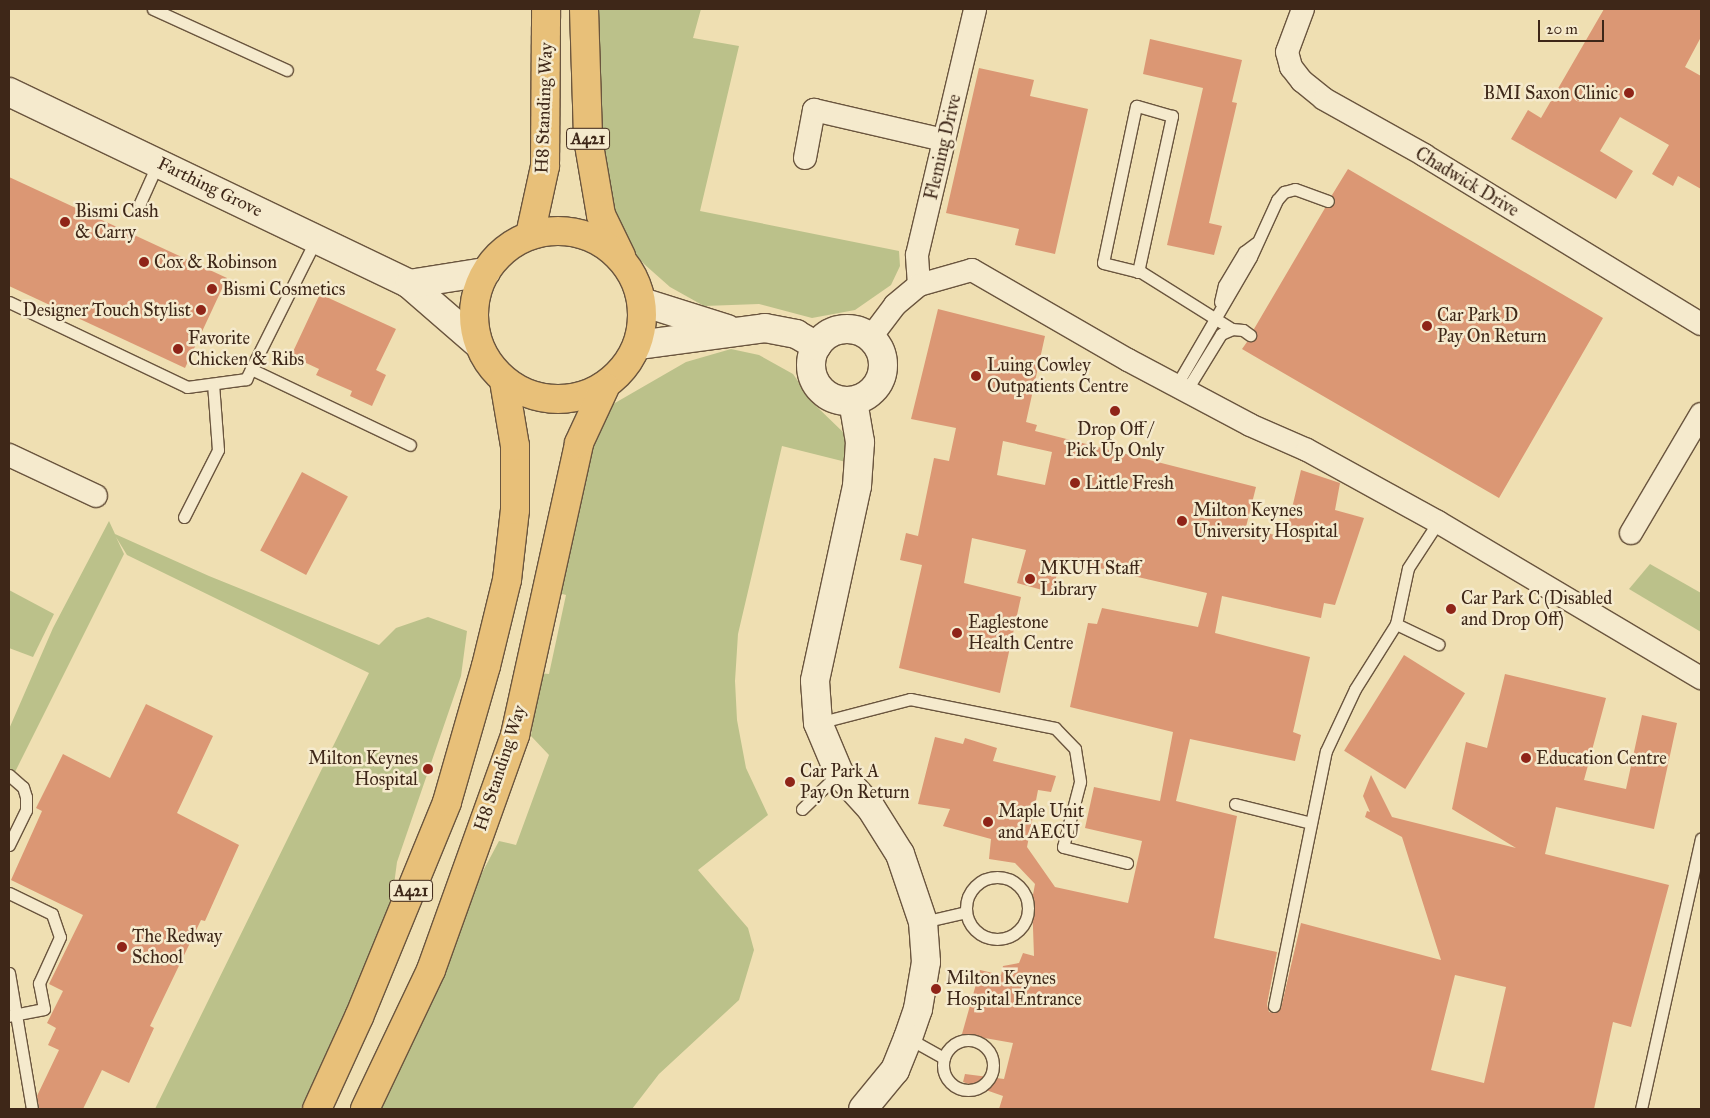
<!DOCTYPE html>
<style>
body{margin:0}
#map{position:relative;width:1710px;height:1118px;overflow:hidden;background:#efdfb2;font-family:"IM FELL Great Primer",serif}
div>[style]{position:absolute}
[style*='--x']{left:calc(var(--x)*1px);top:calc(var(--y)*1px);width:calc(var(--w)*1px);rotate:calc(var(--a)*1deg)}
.green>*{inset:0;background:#bbc18a}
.building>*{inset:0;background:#db9774;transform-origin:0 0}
.roads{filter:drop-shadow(1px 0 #6a553e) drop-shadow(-1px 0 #6a553e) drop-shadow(0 1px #6a553e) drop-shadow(0 -1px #6a553e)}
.service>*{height:11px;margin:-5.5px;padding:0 5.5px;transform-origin:5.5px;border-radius:5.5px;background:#f5eacd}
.service>.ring{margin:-5.5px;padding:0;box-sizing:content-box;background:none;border:11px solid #f5eacd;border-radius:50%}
.minor>*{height:22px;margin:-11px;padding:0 11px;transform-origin:11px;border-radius:11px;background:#f5eacd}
.tertiary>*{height:28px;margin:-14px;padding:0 14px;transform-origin:14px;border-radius:14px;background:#f5eacd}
.tertiary>.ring{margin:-14px;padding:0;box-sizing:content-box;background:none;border:28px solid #f5eacd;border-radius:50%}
.trunk>*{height:28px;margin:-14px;padding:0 14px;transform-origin:14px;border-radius:14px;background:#e8c079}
.trunk>.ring{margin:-14px;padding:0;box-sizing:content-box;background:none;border:28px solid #e8c079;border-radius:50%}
.dots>*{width:14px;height:14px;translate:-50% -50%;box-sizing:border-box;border:2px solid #f5eacd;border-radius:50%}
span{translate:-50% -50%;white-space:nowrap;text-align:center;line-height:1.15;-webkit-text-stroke:5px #f5eacd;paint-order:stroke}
.shield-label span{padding:1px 4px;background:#f5eacd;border:1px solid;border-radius:4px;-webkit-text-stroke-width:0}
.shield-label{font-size:16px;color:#3e2718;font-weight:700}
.poi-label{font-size:18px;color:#3e2718}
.right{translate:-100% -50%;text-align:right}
.left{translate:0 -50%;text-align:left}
.street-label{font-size:18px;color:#3e2718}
.frame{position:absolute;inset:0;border:10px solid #3e2718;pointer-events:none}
.scale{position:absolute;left:1538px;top:20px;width:66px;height:22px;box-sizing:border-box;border:2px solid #3e2718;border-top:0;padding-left:6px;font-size:15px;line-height:18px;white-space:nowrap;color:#3e2718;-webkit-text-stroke:4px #f5eacd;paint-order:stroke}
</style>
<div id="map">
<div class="green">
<div style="clip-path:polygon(596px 9px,701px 9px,693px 38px,739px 46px,700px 211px,899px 251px,900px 266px,891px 285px,855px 310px,812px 318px,759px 304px,704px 306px,670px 287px,644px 264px,624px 240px,612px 202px,600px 130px)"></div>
<div style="clip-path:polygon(731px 349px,759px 355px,793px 374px,814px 404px,845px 434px,850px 463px,782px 446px,738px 634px,735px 681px,737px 720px,746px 768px,768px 815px,698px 870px,748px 928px,754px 950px,739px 1000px,659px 1074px,632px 1109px,375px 1109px,467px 901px,499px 841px,516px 845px,549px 755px,531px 736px,535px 707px,539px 673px,549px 674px,566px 595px,555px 592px,585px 446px,608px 407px,686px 362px)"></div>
<div style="clip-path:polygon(109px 521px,115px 534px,209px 576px,379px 645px,396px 628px,428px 617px,467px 631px,461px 676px,397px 862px,390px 915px,346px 1020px,300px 1109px,155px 1109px,369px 673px,127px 555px,116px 537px,124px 554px,9px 784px,9px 729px,53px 628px)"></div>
<div style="clip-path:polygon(1650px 564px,1701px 593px,1701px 632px,1629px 589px)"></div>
<div style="clip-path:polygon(9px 590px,54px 614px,33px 657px,9px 648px)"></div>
</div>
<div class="building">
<div style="clip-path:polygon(1604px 9px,1701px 9px,1701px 37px,1685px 67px,1701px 76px,1701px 189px,1678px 176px,1673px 186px,1652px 174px,1669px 145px,1620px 117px,1600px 151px,1633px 171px,1616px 199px,1511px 139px,1528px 110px,1541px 118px)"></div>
<div style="clip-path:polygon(1150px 39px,1242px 60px,1232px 102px,1237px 103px,1209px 223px,1222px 226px,1214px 255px,1167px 245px,1203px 88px,1143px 74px)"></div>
<div style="clip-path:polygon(979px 68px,1034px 80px,1030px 96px,1088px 109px,1055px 254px,1015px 245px,1019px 229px,946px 213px)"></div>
<div style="clip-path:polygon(1348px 169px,1603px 318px,1499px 498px,1242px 349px,1247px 342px,1256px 339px,1254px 329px,1325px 208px,1335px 204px,1332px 195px)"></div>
<div style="clip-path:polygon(9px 177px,227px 278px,185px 368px,9px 286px)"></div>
<div style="clip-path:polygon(320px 294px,396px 329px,376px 370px,386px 375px,372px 406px,350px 396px,352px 391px,316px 375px,319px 369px,291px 356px)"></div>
<div style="clip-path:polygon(evenodd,938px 309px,1045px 336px,1026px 422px,1037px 425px,1035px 431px,1256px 487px,1246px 527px,1285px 538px,1301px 470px,1340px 483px,1335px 510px,1364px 518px,1335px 605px,1324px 603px,1321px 618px,1222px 596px,1215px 633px,1310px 657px,1293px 732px,1301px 735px,1295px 761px,1190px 739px,1176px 801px,1237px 816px,1214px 938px,1277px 952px,1267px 1004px,1269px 1012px,1276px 1013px,1281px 1008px,1301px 923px,1441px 960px,1402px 837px,1365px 817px,1367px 811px,1370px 812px,1363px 796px,1371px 775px,1392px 817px,1516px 848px,1452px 809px,1466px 742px,1487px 748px,1505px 674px,1606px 698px,1584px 780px,1626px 789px,1642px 715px,1677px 723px,1654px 829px,1556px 807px,1545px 854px,1669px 885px,1631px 1027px,1613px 1022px,1594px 1109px,999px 1109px,1003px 1096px,963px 1082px,965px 1074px,1004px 1079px,1013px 1043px,962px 1034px,980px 970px,1001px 975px,1003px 966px,1019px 963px,1023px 953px,1034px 956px,1032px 900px,1035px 884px,1015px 863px,989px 859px,991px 839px,943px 826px,950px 809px,918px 804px,935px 737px,963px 744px,965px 738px,997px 748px,993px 761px,1056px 776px,1051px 792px,1038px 790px,1027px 847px,1055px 887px,1128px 903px,1142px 841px,1085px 828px,1094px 787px,1160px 801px,1173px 732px,1070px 707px,1088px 623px,1097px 624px,1102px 608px,1198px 627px,1207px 593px,1060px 559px,1053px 593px,1017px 583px,1026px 550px,972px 538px,964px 583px,1021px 597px,1000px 693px,899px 668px,922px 565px,900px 560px,906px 533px,918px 536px,934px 458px,949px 461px,956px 428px,911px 419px,938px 309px,1003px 441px,1052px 452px,1045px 485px,997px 475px,1003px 441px,938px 309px,1455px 975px,1506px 987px,1484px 1083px,1431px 1070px,1455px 975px)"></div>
<div style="left:302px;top:472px;width:52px;height:89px;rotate:28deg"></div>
<div style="left:1404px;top:655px;width:72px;height:113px;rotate:32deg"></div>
<div style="clip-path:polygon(146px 704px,213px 736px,177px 813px,239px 845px,205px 921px,201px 920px,150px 1026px,154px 1028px,129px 1083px,102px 1070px,83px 1109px,43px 1109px,39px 1108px,37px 1096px,59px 1050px,48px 1045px,56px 1028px,47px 1023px,63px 991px,49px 984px,83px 915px,11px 880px,42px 811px,36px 808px,63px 754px,110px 778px)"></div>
</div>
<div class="roads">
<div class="service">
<div style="--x:153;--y:9;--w:147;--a:24.5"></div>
<div style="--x:140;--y:203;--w:44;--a:-65.8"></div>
<div style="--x:1138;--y:272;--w:160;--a:-77.7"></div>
<div style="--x:1172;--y:116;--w:37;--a:-164"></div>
<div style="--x:1136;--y:106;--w:160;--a:101.9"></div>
<div style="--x:1103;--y:263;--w:36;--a:14"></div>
<div style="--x:1138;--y:272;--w:3;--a:0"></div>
<div style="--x:1141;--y:272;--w:107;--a:32.1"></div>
<div style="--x:9;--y:302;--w:197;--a:25.5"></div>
<div style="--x:187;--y:387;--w:60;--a:-7.7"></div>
<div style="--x:246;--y:379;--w:157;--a:-63.4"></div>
<div style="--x:1220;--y:302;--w:17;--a:-77"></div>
<div style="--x:1224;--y:285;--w:39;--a:-59"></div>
<div style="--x:1244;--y:252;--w:15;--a:-37"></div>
<div style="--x:251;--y:369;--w:176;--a:25.5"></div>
<div style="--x:1176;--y:386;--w:149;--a:-59.8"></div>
<div style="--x:1251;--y:257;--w:63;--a:-65.5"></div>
<div style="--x:1277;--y:200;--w:11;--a:-49"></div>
<div style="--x:1284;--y:192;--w:11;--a:-15"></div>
<div style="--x:1295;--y:189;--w:35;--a:20"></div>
<div style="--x:1186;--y:391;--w:67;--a:-58.4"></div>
<div style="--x:1221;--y:334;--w:12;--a:-24"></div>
<div style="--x:1232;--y:329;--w:11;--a:5"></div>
<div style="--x:1243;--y:330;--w:9;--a:36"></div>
<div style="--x:184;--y:517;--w:75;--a:-63.1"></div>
<div style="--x:218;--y:450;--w:66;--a:-94.3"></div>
<div style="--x:1396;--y:624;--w:47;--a:25.5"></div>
<div style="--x:818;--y:723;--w:95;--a:-14.6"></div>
<div style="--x:910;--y:699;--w:148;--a:11.3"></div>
<div style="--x:1055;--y:728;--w:29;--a:46"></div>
<div style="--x:1075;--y:749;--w:33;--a:81"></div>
<div style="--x:1080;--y:782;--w:67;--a:104.7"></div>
<div style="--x:1063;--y:847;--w:66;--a:14"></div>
<div style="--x:9;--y:775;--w:18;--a:41"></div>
<div style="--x:23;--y:787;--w:10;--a:73"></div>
<div style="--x:26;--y:797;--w:13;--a:90"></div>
<div style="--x:26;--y:810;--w:39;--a:116"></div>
<div style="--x:1235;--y:804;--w:78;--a:14"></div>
<div style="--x:802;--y:809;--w:52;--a:-44.2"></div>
<div class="ring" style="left:966px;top:877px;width:51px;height:51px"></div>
<div style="--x:9;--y:893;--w:48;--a:26"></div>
<div style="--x:52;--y:914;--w:24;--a:71"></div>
<div style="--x:60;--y:937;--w:51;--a:114.5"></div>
<div style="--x:39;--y:983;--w:26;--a:79"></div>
<div style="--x:44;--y:1009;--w:36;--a:169"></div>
<div style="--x:923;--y:922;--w:44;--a:-13.1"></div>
<div style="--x:9;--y:973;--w:138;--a:80.4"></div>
<div style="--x:1274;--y:1006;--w:260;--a:-78.5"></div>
<div style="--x:1326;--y:751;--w:68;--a:-64.9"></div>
<div style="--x:1355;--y:689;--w:77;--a:-57.8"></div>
<div style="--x:1396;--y:624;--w:57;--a:-77.9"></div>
<div style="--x:1408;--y:568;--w:55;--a:-56.9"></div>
<div style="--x:908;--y:1038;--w:41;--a:29.1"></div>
<div class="ring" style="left:943px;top:1040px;width:39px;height:39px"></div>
<div style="--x:1641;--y:1109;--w:277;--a:-77.5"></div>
</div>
<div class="minor">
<div style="--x:1303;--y:9;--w:46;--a:110.4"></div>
<div style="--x:1287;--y:52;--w:16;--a:75"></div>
<div style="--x:1291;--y:67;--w:18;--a:52"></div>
<div style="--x:1302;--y:81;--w:28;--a:39"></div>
<div style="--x:1324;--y:99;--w:115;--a:29.2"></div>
<div style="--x:1424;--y:155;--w:324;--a:31.4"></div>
<div style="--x:805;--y:158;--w:49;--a:-79.4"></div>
<div style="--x:814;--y:110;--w:133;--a:13"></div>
<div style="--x:919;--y:285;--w:30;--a:-94"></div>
<div style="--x:917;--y:255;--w:253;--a:-76.7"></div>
<div style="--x:871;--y:337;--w:40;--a:-53"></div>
<div style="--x:895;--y:305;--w:31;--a:-40"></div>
<div style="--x:919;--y:285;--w:55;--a:-15.8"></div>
<div style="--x:972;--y:270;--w:180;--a:30"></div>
<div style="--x:1128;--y:360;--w:138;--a:28"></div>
<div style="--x:1250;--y:425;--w:62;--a:23.7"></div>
<div style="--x:1307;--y:450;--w:149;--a:28.8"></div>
<div style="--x:1438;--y:522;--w:306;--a:30.7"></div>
<div style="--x:9;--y:455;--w:96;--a:25.2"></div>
<div style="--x:1631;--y:533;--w:138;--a:-59.5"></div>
</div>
<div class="tertiary">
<div style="--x:9;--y:92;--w:444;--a:25.6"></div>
<div style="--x:409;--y:284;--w:90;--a:40.9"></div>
<div style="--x:409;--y:284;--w:78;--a:-8.9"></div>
<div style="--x:642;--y:302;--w:89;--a:17.6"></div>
<div class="ring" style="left:811px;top:329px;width:44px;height:44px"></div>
<div style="--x:638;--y:345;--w:128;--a:-7.6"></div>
<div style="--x:765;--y:328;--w:32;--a:11"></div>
<div style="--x:796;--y:334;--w:24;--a:30"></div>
<div style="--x:853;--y:401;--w:42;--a:80.3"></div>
<div style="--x:860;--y:442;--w:44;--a:93.9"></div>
<div style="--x:857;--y:486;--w:199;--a:102.2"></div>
<div style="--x:815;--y:681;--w:42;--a:85.9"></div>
<div style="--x:818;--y:723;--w:54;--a:67.2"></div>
<div style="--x:839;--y:773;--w:47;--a:47.6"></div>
<div style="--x:871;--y:808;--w:54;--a:57.8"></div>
<div style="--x:900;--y:854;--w:72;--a:71.3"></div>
<div style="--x:923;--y:922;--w:40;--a:85.7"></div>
<div style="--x:926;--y:962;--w:48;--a:99.7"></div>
<div style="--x:918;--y:1009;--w:31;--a:109"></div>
<div style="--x:908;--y:1038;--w:35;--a:112"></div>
<div style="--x:895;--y:1070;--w:50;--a:129.4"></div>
</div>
<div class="trunk">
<div style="--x:584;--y:9;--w:130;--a:88.2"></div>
<div style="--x:588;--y:139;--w:77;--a:80.3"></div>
<div style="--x:601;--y:215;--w:46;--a:64"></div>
<div class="ring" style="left:474px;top:231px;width:140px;height:140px"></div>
<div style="--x:530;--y:235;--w:71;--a:-77.7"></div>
<div style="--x:545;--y:166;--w:157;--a:-89.6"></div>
<div style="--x:317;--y:1109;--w:101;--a:-65.5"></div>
<div style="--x:359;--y:1017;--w:232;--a:-67.7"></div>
<div style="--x:447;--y:802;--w:141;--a:-74"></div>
<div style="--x:486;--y:666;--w:89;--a:-76.3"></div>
<div style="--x:507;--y:580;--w:70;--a:-83.5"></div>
<div style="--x:515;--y:510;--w:64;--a:-90"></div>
<div style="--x:515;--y:446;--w:66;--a:-99.6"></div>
<div style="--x:365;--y:1109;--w:154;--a:-64.6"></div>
<div style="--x:431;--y:970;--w:250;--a:-70.3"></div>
<div style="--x:515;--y:735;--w:299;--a:-77.6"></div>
<div style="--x:579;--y:443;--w:62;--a:-65.1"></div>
</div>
</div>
<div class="dots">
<div style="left:1629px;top:93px;background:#8f2418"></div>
<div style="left:65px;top:222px;background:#8f2418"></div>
<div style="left:144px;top:262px;background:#8f2418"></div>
<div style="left:212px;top:289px;background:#8f2418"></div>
<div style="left:201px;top:310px;background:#8f2418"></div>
<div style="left:1427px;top:326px;background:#8f2418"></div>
<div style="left:178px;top:349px;background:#8f2418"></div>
<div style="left:976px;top:376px;background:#8f2418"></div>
<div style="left:1115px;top:411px;background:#8f2418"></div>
<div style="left:1075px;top:483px;background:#8f2418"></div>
<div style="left:1182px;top:521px;background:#8f2418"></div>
<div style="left:1030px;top:579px;background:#8f2418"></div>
<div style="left:1451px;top:609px;background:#8f2418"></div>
<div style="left:957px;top:633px;background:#8f2418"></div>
<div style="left:1526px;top:758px;background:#8f2418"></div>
<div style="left:428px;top:769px;background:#8f2418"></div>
<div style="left:790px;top:782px;background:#8f2418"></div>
<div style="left:988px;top:822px;background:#8f2418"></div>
<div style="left:122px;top:947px;background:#8f2418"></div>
<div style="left:936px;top:989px;background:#8f2418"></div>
</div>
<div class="shield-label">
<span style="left:588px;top:139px">A421</span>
<span style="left:411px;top:891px">A421</span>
</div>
<div class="poi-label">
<span class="right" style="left:1618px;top:93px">BMI Saxon Clinic</span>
<span class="left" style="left:75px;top:222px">Bismi Cash<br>&amp; Carry</span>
<span class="left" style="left:154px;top:262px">Cox &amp; Robinson</span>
<span class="left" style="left:222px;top:289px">Bismi Cosmetics</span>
<span class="right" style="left:191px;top:310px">Designer Touch Stylist</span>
<span class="left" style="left:1437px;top:326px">Car Park D<br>Pay On Return</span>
<span class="left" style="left:188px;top:349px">Favorite<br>Chicken &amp; Ribs</span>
<span class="left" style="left:987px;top:376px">Luing Cowley<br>Outpatients Centre</span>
<span style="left:1115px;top:440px">Drop Off /<br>Pick Up Only</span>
<span class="left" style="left:1085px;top:483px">Little Fresh</span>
<span class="left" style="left:1193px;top:521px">Milton Keynes<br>University Hospital</span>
<span class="left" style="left:1040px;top:579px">MKUH Staff<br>Library</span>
<span class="left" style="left:1461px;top:609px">Car Park C (Disabled<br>and Drop Off)</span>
<span class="left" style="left:968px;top:633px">Eaglestone<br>Health Centre</span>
<span class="left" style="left:1536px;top:758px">Education Centre</span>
<span class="right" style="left:418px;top:769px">Milton Keynes<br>Hospital</span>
<span class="left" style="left:800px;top:782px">Car Park A<br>Pay On Return</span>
<span class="left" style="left:998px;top:822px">Maple Unit<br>and AECU</span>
<span class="left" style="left:132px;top:947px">The Redway<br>School</span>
<span class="left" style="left:946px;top:989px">Milton Keynes<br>Hospital Entrance</span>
</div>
<div class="street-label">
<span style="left:544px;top:108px;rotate:-88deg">H8 Standing Way</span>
<span style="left:943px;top:147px;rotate:-77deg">Fleming Drive</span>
<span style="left:1467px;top:182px;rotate:31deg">Chadwick Drive</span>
<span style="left:210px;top:187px;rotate:26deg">Farthing Grove</span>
<span style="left:500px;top:768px;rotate:-72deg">H8 Standing Way</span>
</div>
<div class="frame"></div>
<div class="scale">20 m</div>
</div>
